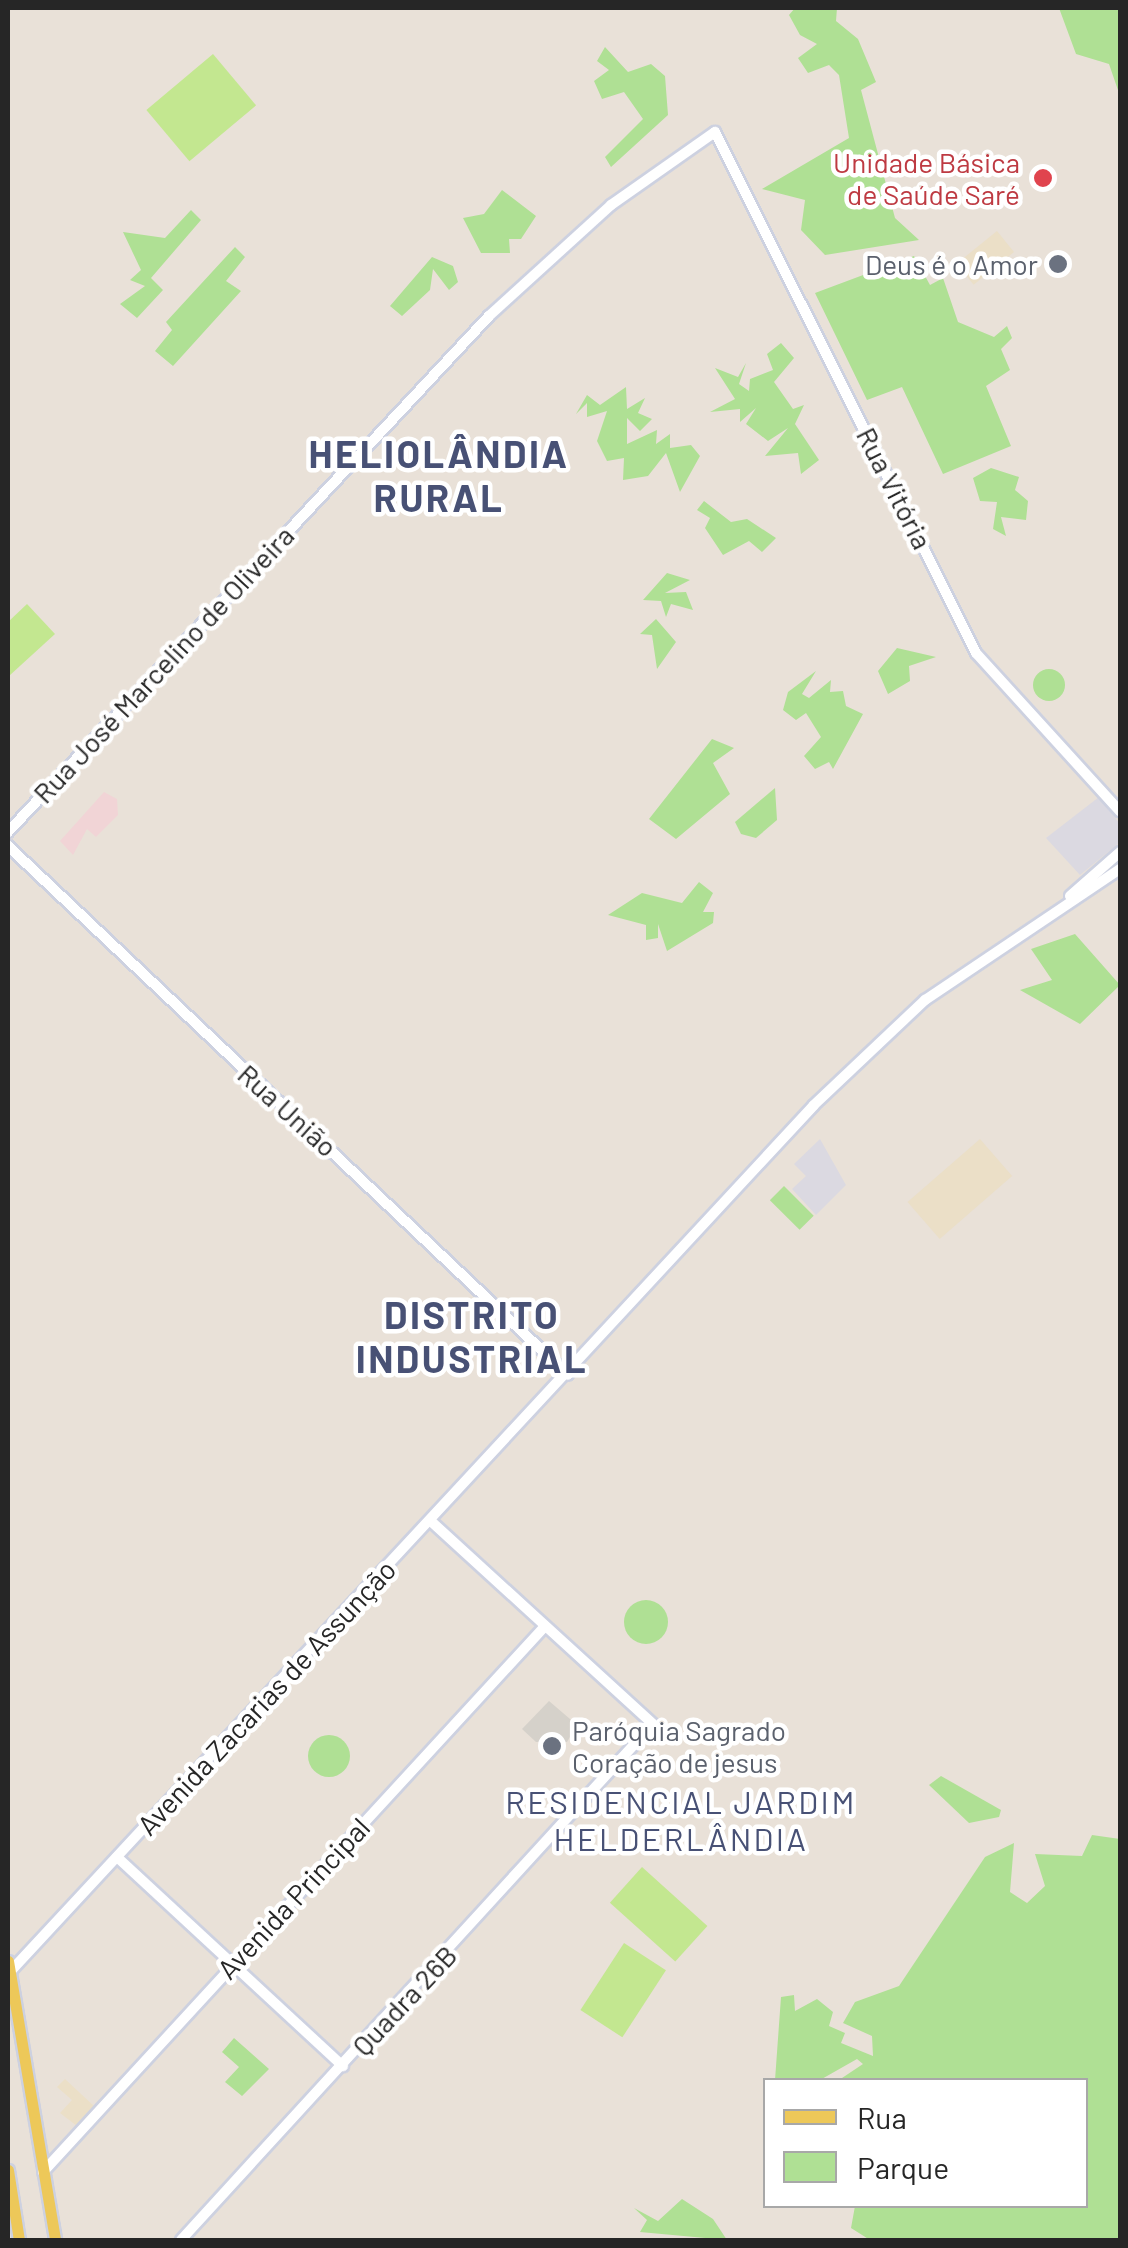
<!DOCTYPE html>
<meta charset="utf-8">
<style>
body{margin:0}
#map{position:relative;width:1128px;height:2248px;overflow:hidden;background:#e9e1d8;font-family:Barlow,sans-serif}
div>[style]{position:absolute}
[style*='--x']{left:calc(var(--x)*1px);top:calc(var(--y)*1px);width:calc(var(--w)*1px);rotate:calc(var(--a)*1deg)}
.industrial>*{inset:0;background:#dbd9e1}
.education>*{inset:0;background:#ebdfc7;transform-origin:0 0}
.medical>*{inset:0;background:#f1d4d6}
.green>*{inset:0;background:#afe094;transform-origin:0 0}
.round{border-radius:50%}
.pitch>*{inset:0;background:#c3e790;transform-origin:0 0}
.plaza>*{inset:0;background:#d5d1ca}
.roads{filter:drop-shadow(2px 0 #cdd1e0) drop-shadow(-2px 0 #cdd1e0) drop-shadow(0 2px #cdd1e0) drop-shadow(0 -2px #cdd1e0)}
.secondary>*{height:10px;margin:-5px;padding:0 5px;transform-origin:5px;border-radius:5px;background:#fff}
.primary>*{height:11px;margin:-5.5px;padding:0 5.5px;transform-origin:5.5px;border-radius:5.5px;background:#edc859}
.dots>*{width:28px;height:28px;translate:-50% -50%;box-sizing:border-box;border:5px solid #fff;border-radius:50%}
span{translate:-50% -50%;white-space:nowrap;text-align:center;line-height:1.15;-webkit-text-stroke:9px #fff;paint-order:stroke}
.health-label{font-size:28px;color:#be3a42}
.right{translate:-100% -50%;text-align:right}
.worship-label{font-size:28px;color:#5b616d}
.left{translate:0 -50%;text-align:left}
.street-label{font-size:28px;color:#262626}
.quarter-label{font-size:32px;color:#485175;letter-spacing:2.5px}
.district-label{font-size:38px;color:#485175;font-weight:700;letter-spacing:2.5px}
.frame{position:absolute;inset:0;border:10px solid #262626;pointer-events:none}
.legend{position:absolute;left:763px;top:2078px;width:325px;height:130px;box-sizing:border-box;background:#fff;border:2px solid #a8a8a8;margin:0;padding:12px 18px;list-style:none;font-size:30px;color:#262626}
.legend li{display:flex;align-items:center;gap:20px;height:50px}
.legend b{width:50px;border:2px solid #a8a8a8}
</style>
<div id="map">
<div class="industrial">
<div style="clip-path:polygon(1099px 797px,1120px 824px,1120px 842px,1080px 875px,1046px 838px)"></div>
<div style="clip-path:polygon(820px 1139px,846px 1185px,816px 1215px,792px 1189px,806px 1176px,794px 1164px)"></div>
</div>
<div class="education">
<div style="left:997px;top:231px;width:27px;height:52px;rotate:51deg"></div>
<div style="left:980px;top:1139px;width:49px;height:96px;rotate:49deg"></div>
<div style="clip-path:polygon(65px 2079px,95px 2107px,77px 2126px,60px 2113px,72px 2100px,57px 2087px)"></div>
</div>
<div class="medical">
<div style="clip-path:polygon(104px 792px,117px 799px,118px 815px,96px 837px,87px 829px,73px 855px,60px 841px)"></div>
</div>
<div class="green">
<div style="clip-path:polygon(795px 8px,837px 8px,836px 21px,858px 39px,876px 82px,861px 90px,895px 218px,919px 240px,825px 255px,801px 230px,805px 200px,762px 189px,849px 138px,839px 75px,829px 65px,808px 73px,798px 58px,817px 44px,800px 35px,789px 15px)"></div>
<div style="clip-path:polygon(1059px 8px,1120px 8px,1120px 96px,1109px 64px,1076px 54px)"></div>
<div style="clip-path:polygon(605px 47px,628px 72px,651px 64px,665px 76px,668px 115px,611px 167px,605px 157px,643px 119px,624px 92px,602px 99px,594px 81px,609px 70px,597px 61px)"></div>
<div style="clip-path:polygon(502px 190px,536px 216px,521px 239px,509px 239px,510px 253px,481px 253px,463px 218px,484px 214px)"></div>
<div style="clip-path:polygon(191px 210px,201px 220px,151px 278px,163px 290px,137px 318px,120px 304px,145px 286px,130px 280px,141px 270px,123px 232px,165px 238px)"></div>
<div style="clip-path:polygon(235px 247px,245px 257px,226px 281px,241px 291px,173px 366px,155px 351px,172px 330px,166px 322px)"></div>
<div style="clip-path:polygon(914px 256px,930px 285px,943px 278px,958px 322px,994px 337px,1007px 326px,1012px 338px,1001px 349px,1010px 370px,986px 386px,1011px 446px,943px 474px,902px 387px,867px 400px,815px 293px)"></div>
<div style="clip-path:polygon(432px 257px,453px 266px,458px 282px,449px 290px,433px 269px,430px 290px,402px 316px,390px 306px)"></div>
<div style="clip-path:polygon(781px 343px,794px 358px,774px 382px,793px 409px,804px 405px,795px 424px,819px 460px,801px 474px,798px 453px,765px 456px,788px 428px,768px 441px,746px 424px,756px 408px,740px 422px,740px 409px,710px 412px,735px 399px,715px 368px,738px 377px,746px 363px,739px 384px,749px 391px,750px 379px,773px 370px,767px 354px)"></div>
<div style="clip-path:polygon(626px 387px,627px 409px,645px 398px,638px 413px,652px 419px,640px 431px,627px 418px,627px 444px,657px 430px,656px 444px,670px 434px,670px 448px,691px 445px,700px 456px,680px 492px,666px 453px,648px 476px,623px 480px,624px 458px,607px 461px,597px 441px,607px 411px,587px 417px,587px 403px,576px 414px,587px 395px,600px 405px)"></div>
<div style="clip-path:polygon(991px 468px,1019px 477px,1015px 490px,1028px 501px,1026px 520px,1001px 517px,1006px 536px,993px 529px,997px 502px,980px 501px,973px 478px)"></div>
<div style="clip-path:polygon(704px 501px,731px 522px,747px 519px,776px 538px,762px 552px,749px 541px,723px 555px,705px 528px,710px 518px,697px 510px)"></div>
<div style="clip-path:polygon(667px 573px,690px 580px,665px 593px,686px 592px,693px 610px,671px 604px,666px 617px,661px 601px,643px 600px)"></div>
<div style="clip-path:polygon(656px 619px,676px 642px,657px 669px,652px 635px,640px 634px)"></div>
<div style="clip-path:polygon(897px 648px,936px 657px,909px 666px,910px 681px,888px 694px,878px 671px)"></div>
<div class="round" style="left:1033px;top:669px;width:32px;height:32px"></div>
<div style="clip-path:polygon(816px 671px,802px 694px,809px 698px,831px 680px,830px 692px,843px 691px,846px 706px,863px 714px,833px 769px,829px 762px,815px 769px,804px 756px,821px 737px,806px 713px,796px 720px,783px 710px,788px 692px)"></div>
<div style="clip-path:polygon(712px 739px,734px 748px,713px 763px,730px 794px,676px 839px,649px 819px)"></div>
<div style="clip-path:polygon(775px 788px,777px 820px,756px 838px,741px 834px,735px 822px)"></div>
<div style="clip-path:polygon(699px 882px,713px 893px,703px 912px,714px 912px,713px 923px,667px 951px,658px 924px,658px 938px,646px 940px,646px 925px,608px 915px,642px 893px,682px 903px)"></div>
<div style="clip-path:polygon(1075px 934px,1120px 985px,1080px 1024px,1020px 990px,1052px 980px,1031px 949px)"></div>
<div style="left:784px;top:1186px;width:42px;height:20px;rotate:45deg"></div>
<div class="round" style="left:624px;top:1600px;width:44px;height:44px"></div>
<div class="round" style="left:308px;top:1735px;width:42px;height:42px"></div>
<div style="clip-path:polygon(941px 1776px,1001px 1810px,999px 1817px,969px 1823px,929px 1785px)"></div>
<div style="clip-path:polygon(1092px 1835px,1120px 1839px,1120px 2240px,870px 2240px,851px 2228px,855px 2206px,1086px 2206px,1086px 2080px,839px 2080px,863px 2064px,857px 2059px,820px 2080px,775px 2080px,781px 1997px,794px 1995px,795px 2011px,817px 1999px,833px 2012px,829px 2026px,845px 2033px,841px 2043px,873px 2056px,872px 2036px,843px 2023px,855px 2002px,899px 1986px,985px 1857px,1014px 1843px,1010px 1892px,1027px 1903px,1045px 1886px,1035px 1854px,1082px 1856px)"></div>
<div style="clip-path:polygon(234px 2038px,269px 2069px,242px 2096px,225px 2082px,239px 2067px,222px 2052px)"></div>
<div style="clip-path:polygon(682px 2199px,713px 2219px,727px 2240px,640px 2232px,647px 2220px,634px 2208px,658px 2221px)"></div>
</div>
<div class="pitch">
<div style="left:213px;top:54px;width:67px;height:87px;rotate:50deg"></div>
<div style="clip-path:polygon(27px 604px,55px 634px,9px 676px,8px 622px)"></div>
<div style="left:642px;top:1867px;width:88px;height:48px;rotate:42deg"></div>
<div style="left:624px;top:1943px;width:50px;height:80px;rotate:33deg"></div>
</div>
<div class="plaza">
<div style="clip-path:polygon(549px 1701px,577px 1725px,567px 1742px,536px 1742px,522px 1729px)"></div>
</div>
<div class="roads">
<div class="secondary">
<div style="--x:8;--y:832;--w:705;--a:-47.01"></div>
<div style="--x:489;--y:316;--w:165;--a:-42.3"></div>
<div style="--x:611;--y:205;--w:127;--a:-35.1"></div>
<div style="--x:715;--y:132;--w:583;--a:63.39"></div>
<div style="--x:976;--y:653;--w:214;--a:47.7"></div>
<div style="--x:8;--y:846;--w:770;--a:43.37"></div>
<div style="--x:1070;--y:896;--w:67;--a:-41.3"></div>
<div style="--x:117;--y:1857;--w:308;--a:42.8"></div>
<div style="--x:8;--y:1974;--w:1185;--a:-47.15"></div>
<div style="--x:814;--y:1105;--w:153;--a:-43.4"></div>
<div style="--x:925;--y:1000;--w:235;--a:-33.9"></div>
<div style="--x:43;--y:2172;--w:742;--a:-47.4"></div>
<div style="--x:181;--y:2240;--w:699;--a:-47.55"></div>
<div style="--x:653;--y:1724;--w:301;--a:-137.6"></div>
</div>
<div class="primary">
<div style="--x:8;--y:1961;--w:283;--a:80.4"></div>
<div style="--x:8;--y:2170;--w:71;--a:81.1"></div>
</div>
</div>
<div class="dots">
<div style="left:1043px;top:178px;background:#e0444e"></div>
<div style="left:1058px;top:264px;background:#6b7280"></div>
<div style="left:552px;top:1746px;background:#6b7280"></div>
</div>
<div class="health-label">
<span class="right" style="left:1020px;top:178px">Unidade Básica<br>de Saúde Saré</span>
</div>
<div class="worship-label">
<span class="right" style="left:1038px;top:264px">Deus é o Amor</span>
<span class="left" style="left:572px;top:1746px">Paróquia Sagrado<br>Coração de jesus</span>
</div>
<div class="street-label">
<span style="left:895px;top:488px;rotate:63deg">Rua Vitória</span>
<span style="left:163px;top:664px;rotate:-47deg">Rua José Marcelino de Oliveira</span>
<span style="left:288px;top:1110px;rotate:42deg">Rua União</span>
<span style="left:266px;top:1697px;rotate:-47deg">Avenida Zacarias de Assunção</span>
<span style="left:293px;top:1898px;rotate:-47deg">Avenida Principal</span>
<span style="left:404px;top:2000px;rotate:-47deg">Quadra 26B</span>
</div>
<div class="quarter-label">
<span style="left:681px;top:1820px">RESIDENCIAL JARDIM<br>HELDERLÂNDIA</span>
</div>
<div class="district-label">
<span style="left:439px;top:476px">HELIOLÂNDIA<br>RURAL</span>
<span style="left:472px;top:1337px">DISTRITO<br>INDUSTRIAL</span>
</div>
<div class="frame"></div>
<ul class="legend">
<li><b style="height:12px;background:#edc859"></b>Rua</li>
<li><b style="height:28px;background:#afe094"></b>Parque</li>
</ul>
</div>
